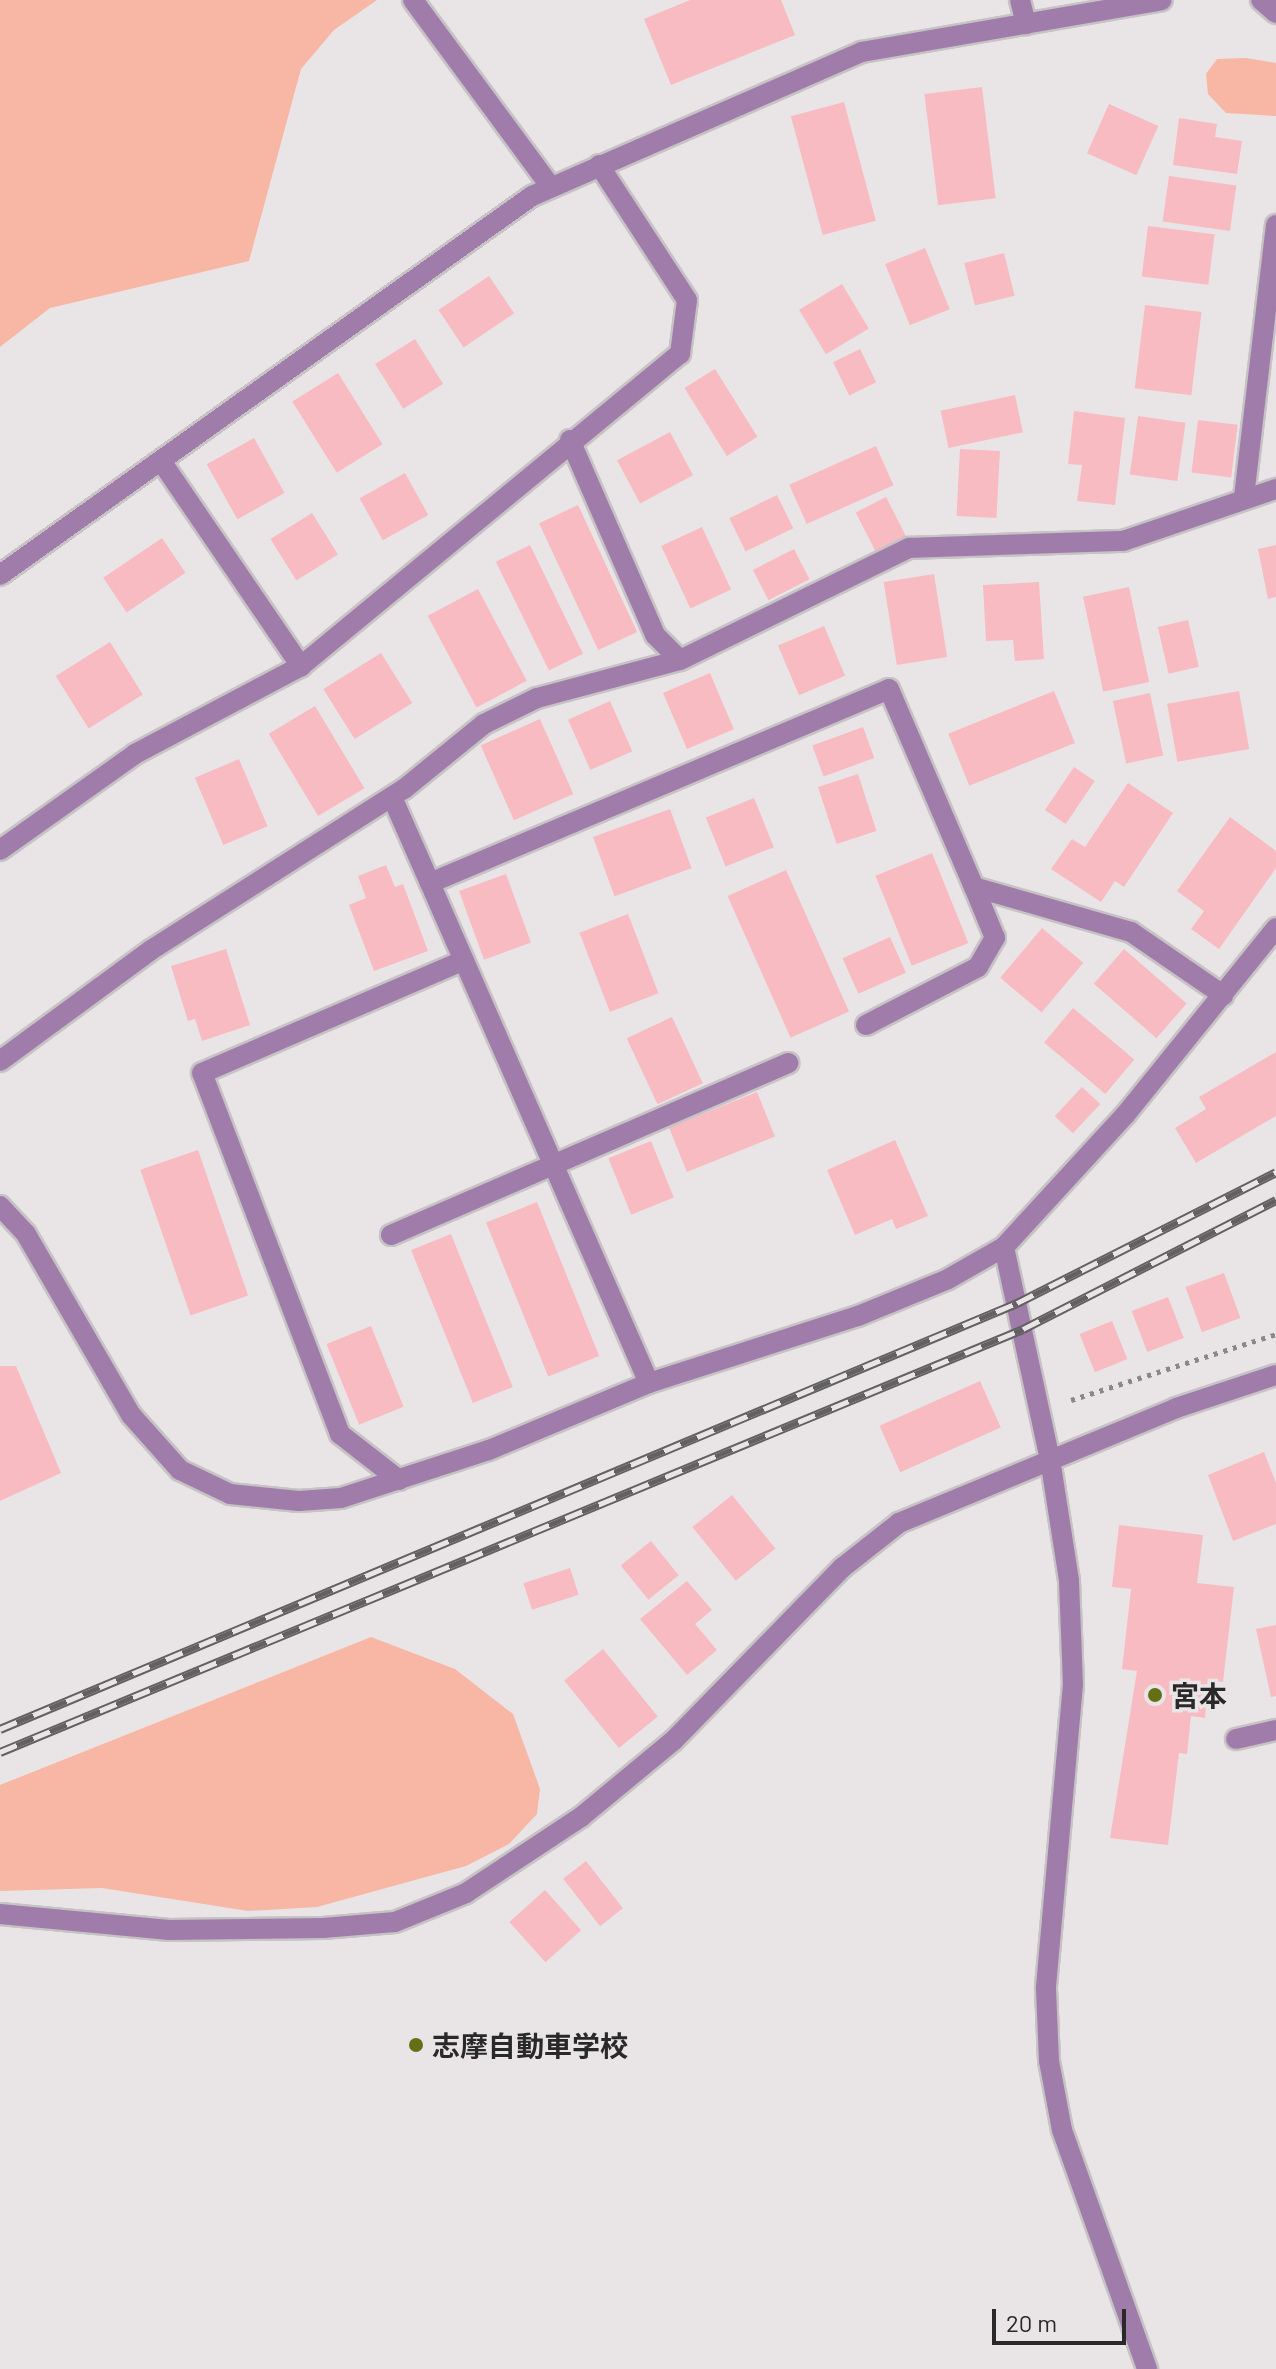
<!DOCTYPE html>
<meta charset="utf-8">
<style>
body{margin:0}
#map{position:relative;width:1276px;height:2369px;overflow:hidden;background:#e9e5e7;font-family:Barlow,"Noto Sans JP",sans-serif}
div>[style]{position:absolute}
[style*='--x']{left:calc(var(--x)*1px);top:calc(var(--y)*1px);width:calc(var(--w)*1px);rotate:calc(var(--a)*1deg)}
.green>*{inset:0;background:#f8b7a4}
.building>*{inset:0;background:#f8bbc2;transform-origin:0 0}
.path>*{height:5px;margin-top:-2.5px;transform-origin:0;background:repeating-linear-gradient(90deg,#8a8889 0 4px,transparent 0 10px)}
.roads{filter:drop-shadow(2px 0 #c7c3c5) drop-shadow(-2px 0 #c7c3c5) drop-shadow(0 2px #c7c3c5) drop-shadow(0 -2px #c7c3c5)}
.minor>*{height:20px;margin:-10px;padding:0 10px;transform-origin:10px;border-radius:10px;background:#a07cab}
.rail>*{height:9px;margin-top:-4.5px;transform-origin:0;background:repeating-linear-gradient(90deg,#e9e5e7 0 18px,#626061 0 36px);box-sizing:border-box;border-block:2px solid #626061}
.dots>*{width:22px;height:22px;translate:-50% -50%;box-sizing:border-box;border:4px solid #e9e5e7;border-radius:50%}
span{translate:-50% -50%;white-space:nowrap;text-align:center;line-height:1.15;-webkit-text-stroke:7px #e9e5e7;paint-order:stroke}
.poi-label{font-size:28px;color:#2a2929;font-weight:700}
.left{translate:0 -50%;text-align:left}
.scale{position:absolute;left:992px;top:2309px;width:134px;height:36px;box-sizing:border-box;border:4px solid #2a2929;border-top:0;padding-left:10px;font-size:24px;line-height:28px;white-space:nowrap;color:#2a2929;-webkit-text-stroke:6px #e9e5e7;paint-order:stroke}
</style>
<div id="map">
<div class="green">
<div style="clip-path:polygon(0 0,377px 0,334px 30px,301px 69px,249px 261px,50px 308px,0 347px)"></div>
<div style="clip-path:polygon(1246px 58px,1276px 63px,1276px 116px,1226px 113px,1208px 94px,1206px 74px,1217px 59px)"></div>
<div style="clip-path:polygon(371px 1637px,455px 1669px,513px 1714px,540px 1789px,537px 1814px,509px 1844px,466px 1866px,317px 1907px,248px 1911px,102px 1888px,0 1891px,0 1785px)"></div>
</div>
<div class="building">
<div style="clip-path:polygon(690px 0,781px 0,795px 35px,671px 85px,644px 19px)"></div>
<div style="left:982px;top:87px;width:112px;height:58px;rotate:83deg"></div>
<div style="left:844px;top:102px;width:123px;height:55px;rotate:75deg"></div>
<div style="left:1109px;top:104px;width:54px;height:54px;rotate:24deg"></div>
<div style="clip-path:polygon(1179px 118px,1217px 124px,1215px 137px,1242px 141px,1237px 174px,1173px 165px)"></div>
<div style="left:1169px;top:176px;width:68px;height:46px;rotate:8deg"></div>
<div style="left:1148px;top:226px;width:67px;height:51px;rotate:7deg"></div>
<div style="left:925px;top:248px;width:66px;height:43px;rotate:68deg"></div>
<div style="left:1004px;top:253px;width:44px;height:41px;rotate:76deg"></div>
<div style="left:489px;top:276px;width:45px;height:61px;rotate:56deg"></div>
<div style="left:842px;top:284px;width:52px;height:50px;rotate:59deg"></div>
<div style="left:1145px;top:305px;width:57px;height:84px;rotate:7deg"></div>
<div style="left:415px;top:339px;width:53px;height:47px;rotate:58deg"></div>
<div style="left:860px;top:349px;width:37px;height:30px;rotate:64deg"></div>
<div style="left:715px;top:369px;width:80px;height:36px;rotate:58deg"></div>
<div style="left:338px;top:373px;width:84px;height:54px;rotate:58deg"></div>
<div style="left:1015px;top:395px;width:38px;height:76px;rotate:78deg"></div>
<div style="clip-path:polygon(1074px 411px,1125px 418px,1115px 505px,1077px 501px,1082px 465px,1068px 464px)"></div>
<div style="left:1138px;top:416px;width:48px;height:59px;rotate:8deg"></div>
<div style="left:1198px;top:420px;width:40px;height:53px;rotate:7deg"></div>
<div style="left:670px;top:432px;width:49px;height:60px;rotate:62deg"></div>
<div style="left:254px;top:438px;width:63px;height:54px;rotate:61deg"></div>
<div style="left:876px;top:446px;width:43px;height:95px;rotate:66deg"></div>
<div style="left:960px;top:449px;width:40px;height:67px;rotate:3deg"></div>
<div style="left:405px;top:473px;width:48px;height:52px;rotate:61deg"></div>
<div style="left:777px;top:495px;width:37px;height:53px;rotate:64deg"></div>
<div style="left:886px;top:497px;width:45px;height:34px;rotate:63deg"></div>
<div style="left:578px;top:505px;width:140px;height:43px;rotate:65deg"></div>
<div style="left:312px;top:513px;width:49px;height:49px;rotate:58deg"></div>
<div style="left:702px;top:527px;width:69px;height:45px;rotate:65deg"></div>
<div style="left:162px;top:538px;width:42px;height:71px;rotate:56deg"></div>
<div style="left:530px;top:545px;width:121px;height:38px;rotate:64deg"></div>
<div style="clip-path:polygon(1276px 545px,1276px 597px,1268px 599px,1258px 549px)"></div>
<div style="left:794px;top:549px;width:34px;height:46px;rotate:63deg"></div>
<div style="left:934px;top:574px;width:84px;height:51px;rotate:81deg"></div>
<div style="clip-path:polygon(1039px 582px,1044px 659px,1015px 661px,1013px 640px,986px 641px,983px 585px)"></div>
<div style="left:1129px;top:587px;width:97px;height:47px;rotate:78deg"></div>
<div style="left:478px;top:589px;width:104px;height:57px;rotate:62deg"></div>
<div style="left:1188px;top:620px;width:48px;height:31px;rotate:77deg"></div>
<div style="left:824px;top:626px;width:54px;height:50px;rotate:67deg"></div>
<div style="left:110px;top:642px;width:62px;height:64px;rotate:58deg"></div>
<div style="left:381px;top:653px;width:59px;height:68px;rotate:58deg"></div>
<div style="left:710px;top:673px;width:61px;height:51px;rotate:67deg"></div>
<div style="left:1054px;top:691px;width:56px;height:114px;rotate:68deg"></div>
<div style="left:1239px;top:691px;width:59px;height:73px;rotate:80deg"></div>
<div style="left:1150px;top:693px;width:64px;height:38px;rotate:78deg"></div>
<div style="left:610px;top:701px;width:55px;height:46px;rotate:66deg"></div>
<div style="left:315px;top:706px;width:96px;height:54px;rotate:59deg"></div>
<div style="left:540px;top:719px;width:82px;height:65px;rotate:66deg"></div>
<div style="left:863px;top:727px;width:33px;height:54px;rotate:70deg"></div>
<div style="left:239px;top:759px;width:73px;height:48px;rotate:67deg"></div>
<div style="left:1074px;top:767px;width:25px;height:52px;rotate:34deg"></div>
<div style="left:858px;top:774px;width:60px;height:42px;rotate:72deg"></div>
<div style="clip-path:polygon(1128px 783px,1173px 813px,1124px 887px,1115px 881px,1101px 902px,1051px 869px,1072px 839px,1085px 847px)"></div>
<div style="left:754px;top:798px;width:53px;height:52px;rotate:68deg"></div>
<div style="left:670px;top:809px;width:63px;height:82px;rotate:70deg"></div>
<div style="clip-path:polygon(1230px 817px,1276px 851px,1276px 868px,1219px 949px,1191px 929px,1204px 911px,1177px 891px)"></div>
<div style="left:932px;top:853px;width:97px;height:61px;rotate:68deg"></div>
<div style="clip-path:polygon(386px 865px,395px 887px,403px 884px,428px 951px,374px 971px,349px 905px,366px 898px,358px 876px)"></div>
<div style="left:786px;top:870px;width:155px;height:64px;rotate:66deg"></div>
<div style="left:506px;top:874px;width:73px;height:50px;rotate:70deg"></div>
<div style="left:628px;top:914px;width:85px;height:52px;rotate:69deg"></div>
<div style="left:1042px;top:928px;width:54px;height:65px;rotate:40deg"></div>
<div style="left:890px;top:937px;width:39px;height:52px;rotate:66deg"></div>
<div style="clip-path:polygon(226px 949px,250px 1025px,202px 1041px,195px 1019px,188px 1021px,171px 966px)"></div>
<div style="left:1124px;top:949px;width:83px;height:46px;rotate:41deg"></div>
<div style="left:1073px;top:1008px;width:80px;height:45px;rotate:40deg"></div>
<div style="left:672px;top:1017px;width:73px;height:50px;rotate:65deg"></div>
<div style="clip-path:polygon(1276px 1052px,1276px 1116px,1196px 1163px,1175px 1128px,1206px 1109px,1199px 1097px)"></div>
<div style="left:1082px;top:1087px;width:25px;height:40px;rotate:43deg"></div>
<div style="left:757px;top:1092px;width:48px;height:95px;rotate:68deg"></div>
<div style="clip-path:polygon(895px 1140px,928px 1216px,896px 1229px,892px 1219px,855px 1235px,827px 1170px)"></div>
<div style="left:651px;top:1141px;width:61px;height:46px;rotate:68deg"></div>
<div style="left:198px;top:1150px;width:154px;height:61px;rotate:71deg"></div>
<div style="left:537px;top:1202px;width:166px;height:55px;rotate:68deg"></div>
<div style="left:451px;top:1234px;width:165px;height:43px;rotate:68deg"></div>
<div style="left:1224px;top:1273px;width:48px;height:41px;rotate:70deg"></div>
<div style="left:1168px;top:1297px;width:44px;height:39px;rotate:69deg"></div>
<div style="left:1112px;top:1321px;width:41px;height:35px;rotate:68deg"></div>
<div style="left:371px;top:1326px;width:87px;height:48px;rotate:68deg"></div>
<div style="clip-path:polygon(0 1366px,16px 1366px,61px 1473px,0 1501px)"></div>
<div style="left:980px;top:1381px;width:51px;height:110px;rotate:66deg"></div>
<div style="clip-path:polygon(1264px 1452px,1276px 1483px,1276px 1524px,1233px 1541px,1208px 1475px)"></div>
<div style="left:732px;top:1495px;width:69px;height:51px;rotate:51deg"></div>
<div style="clip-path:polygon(1119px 1525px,1203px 1535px,1197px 1583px,1234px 1587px,1223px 1682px,1208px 1680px,1205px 1718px,1191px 1716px,1187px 1754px,1179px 1753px,1168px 1845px,1110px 1838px,1137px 1671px,1122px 1669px,1131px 1589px,1112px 1587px)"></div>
<div style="left:651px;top:1541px;width:44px;height:39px;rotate:51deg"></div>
<div style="left:570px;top:1568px;width:28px;height:49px;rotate:72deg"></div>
<div style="clip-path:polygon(687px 1581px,712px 1610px,695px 1624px,717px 1650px,687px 1675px,640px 1619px)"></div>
<div style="clip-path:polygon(1276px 1625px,1276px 1696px,1271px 1697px,1256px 1629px)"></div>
<div style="left:603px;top:1649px;width:87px;height:50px;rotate:51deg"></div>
<div style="left:586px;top:1861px;width:60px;height:29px;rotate:52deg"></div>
<div style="left:545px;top:1890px;width:54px;height:48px;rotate:48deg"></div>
</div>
<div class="path">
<div style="--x:1071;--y:1400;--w:215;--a:-17.8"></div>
</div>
<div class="roads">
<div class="minor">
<div style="--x:413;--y:0;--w:232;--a:53.6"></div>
<div style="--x:1020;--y:0;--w:25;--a:76"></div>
<div style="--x:1261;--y:0;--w:20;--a:41"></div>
<div style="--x:570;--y:440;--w:213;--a:66.4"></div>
<div style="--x:655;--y:635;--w:35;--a:45"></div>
<div style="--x:163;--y:464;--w:245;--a:55.7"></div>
<div style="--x:1244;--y:497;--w:274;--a:-83.3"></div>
<div style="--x:0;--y:575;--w:653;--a:-35.47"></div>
<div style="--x:532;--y:196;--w:360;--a:-23.6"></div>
<div style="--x:862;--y:52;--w:304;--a:-9.8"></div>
<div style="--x:392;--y:797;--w:94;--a:66.2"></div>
<div style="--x:430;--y:883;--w:498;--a:-22.9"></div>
<div style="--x:889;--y:689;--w:215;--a:66.8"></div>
<div style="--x:974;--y:887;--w:163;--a:16"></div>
<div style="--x:1131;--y:932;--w:112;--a:34.4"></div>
<div style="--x:0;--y:850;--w:166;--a:-35.4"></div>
<div style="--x:135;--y:754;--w:188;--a:-27.9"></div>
<div style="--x:301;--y:666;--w:491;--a:-39.5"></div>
<div style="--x:680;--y:354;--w:54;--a:-82.6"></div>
<div style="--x:687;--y:300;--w:161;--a:-123.1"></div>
<div style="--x:430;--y:883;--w:546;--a:66.35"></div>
<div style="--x:866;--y:1025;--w:126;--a:-27.4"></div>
<div style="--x:978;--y:967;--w:34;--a:-60"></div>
<div style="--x:995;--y:938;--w:55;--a:-112.4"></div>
<div style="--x:0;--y:1061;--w:187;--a:-36.3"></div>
<div style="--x:151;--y:950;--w:300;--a:-32.5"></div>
<div style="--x:404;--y:789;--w:103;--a:-39.1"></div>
<div style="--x:484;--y:724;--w:59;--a:-26.1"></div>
<div style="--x:537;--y:698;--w:148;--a:-14.9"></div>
<div style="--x:680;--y:660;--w:255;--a:-26.1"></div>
<div style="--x:909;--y:548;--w:214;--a:-1.9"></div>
<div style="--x:1123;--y:541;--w:162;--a:-18.8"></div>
<div style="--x:0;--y:1206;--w:38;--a:47"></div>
<div style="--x:26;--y:1234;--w:209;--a:59.9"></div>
<div style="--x:131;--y:1415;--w:74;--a:48.3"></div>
<div style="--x:180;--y:1470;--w:55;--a:25.6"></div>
<div style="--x:230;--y:1494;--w:69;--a:5.8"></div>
<div style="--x:299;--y:1501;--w:42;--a:-4.1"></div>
<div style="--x:341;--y:1498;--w:156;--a:-18"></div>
<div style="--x:489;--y:1450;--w:173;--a:-22.7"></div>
<div style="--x:649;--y:1383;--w:219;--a:-17.8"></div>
<div style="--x:858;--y:1316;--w:97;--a:-22.3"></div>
<div style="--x:948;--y:1279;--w:64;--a:-29.7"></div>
<div style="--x:1004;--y:1247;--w:180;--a:-47.5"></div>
<div style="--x:1126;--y:1114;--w:239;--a:-51.1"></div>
<div style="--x:391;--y:1235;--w:433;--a:-23.4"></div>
<div style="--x:1004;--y:1247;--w:217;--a:77.8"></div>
<div style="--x:1050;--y:1459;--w:123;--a:81.1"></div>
<div style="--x:1069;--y:1581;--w:103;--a:87.8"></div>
<div style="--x:1073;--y:1684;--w:306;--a:95.1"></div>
<div style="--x:1046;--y:1989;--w:72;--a:87.6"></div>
<div style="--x:1049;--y:2061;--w:70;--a:79.3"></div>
<div style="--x:1062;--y:2130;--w:254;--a:70.4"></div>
<div style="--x:399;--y:1480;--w:75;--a:-142.1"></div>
<div style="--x:340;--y:1434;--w:386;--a:-110.9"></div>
<div style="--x:202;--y:1073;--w:285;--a:-23.3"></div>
<div style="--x:1236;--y:1739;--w:41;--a:-12.7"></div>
<div style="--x:0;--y:1914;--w:170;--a:5.4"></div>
<div style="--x:169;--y:1930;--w:154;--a:-0.7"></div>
<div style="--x:323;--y:1928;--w:72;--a:-4.8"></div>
<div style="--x:395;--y:1922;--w:77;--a:-22.2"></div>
<div style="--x:466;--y:1893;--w:138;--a:-33.5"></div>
<div style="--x:581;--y:1817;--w:119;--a:-39.6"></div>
<div style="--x:673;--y:1741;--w:242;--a:-45.7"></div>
<div style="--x:842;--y:1568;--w:73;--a:-38.3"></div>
<div style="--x:899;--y:1523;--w:300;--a:-22.5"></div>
<div style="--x:1176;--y:1408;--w:105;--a:-18.3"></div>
</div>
</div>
<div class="rail">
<div style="--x:0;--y:1729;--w:1103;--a:-22.73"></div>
<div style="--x:1017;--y:1303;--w:290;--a:-26.8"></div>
<div style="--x:0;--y:1752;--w:1107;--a:-22.46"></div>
<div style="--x:1023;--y:1329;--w:284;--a:-27"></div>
</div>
<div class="dots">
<div style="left:1155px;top:1695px;background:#656f16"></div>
<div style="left:416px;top:2045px;background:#656f16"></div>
</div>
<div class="poi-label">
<span class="left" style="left:1171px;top:1695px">宮本</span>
<span class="left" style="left:432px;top:2045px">志摩自動車学校</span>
</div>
<div class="scale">20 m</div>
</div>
